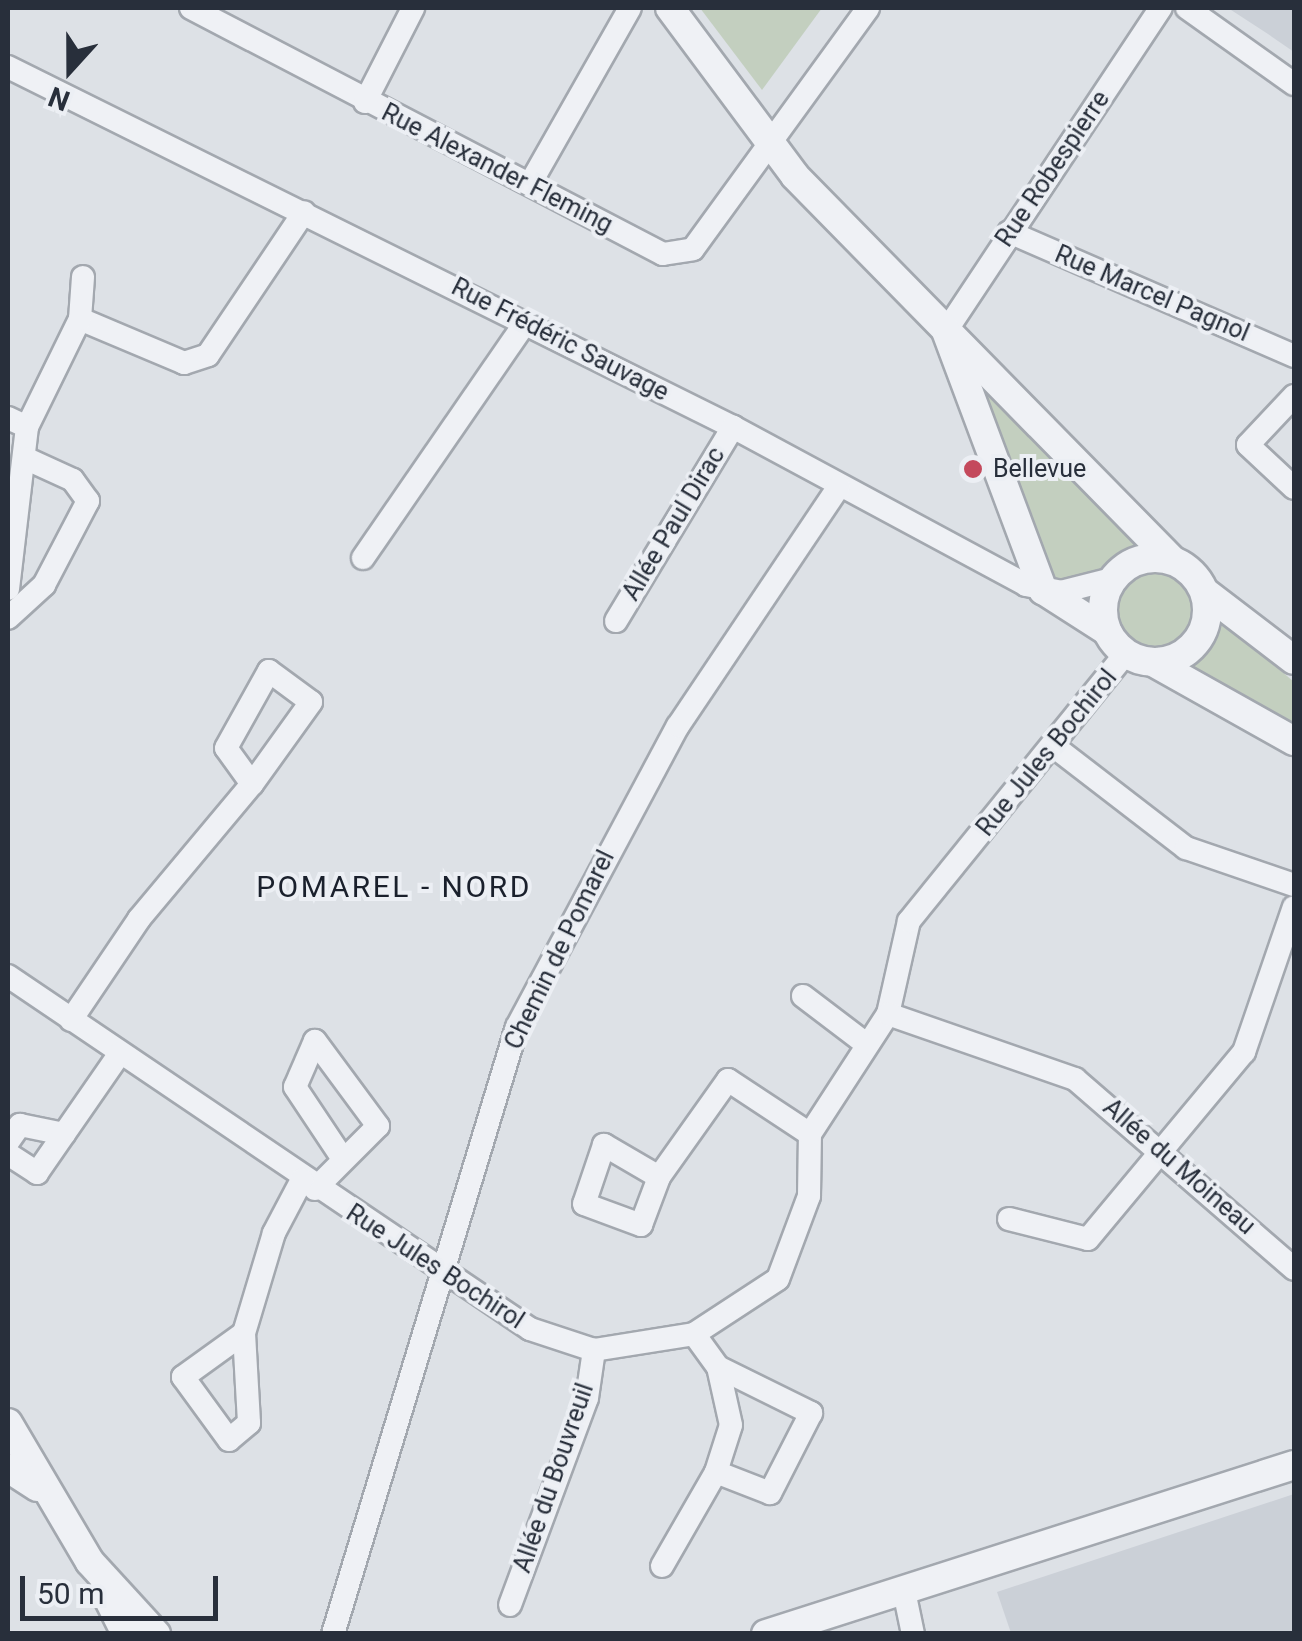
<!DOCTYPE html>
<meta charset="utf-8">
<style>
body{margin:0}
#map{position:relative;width:1302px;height:1641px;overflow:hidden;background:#dde1e6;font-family:Roboto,sans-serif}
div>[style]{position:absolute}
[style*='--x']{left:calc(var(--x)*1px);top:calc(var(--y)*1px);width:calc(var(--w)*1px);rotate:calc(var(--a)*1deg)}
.built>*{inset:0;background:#cbd0d7}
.green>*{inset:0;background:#c3cfbf}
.round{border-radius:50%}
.roads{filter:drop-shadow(2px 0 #a3a8af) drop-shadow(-2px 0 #a3a8af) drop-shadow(0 2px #a3a8af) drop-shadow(0 -2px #a3a8af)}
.minor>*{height:22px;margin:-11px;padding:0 11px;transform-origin:11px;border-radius:11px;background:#eff1f5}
.tertiary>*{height:28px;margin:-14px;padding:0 14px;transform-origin:14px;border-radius:14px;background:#eff1f5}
.tertiary>.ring{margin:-14px;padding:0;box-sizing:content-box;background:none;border:28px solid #eff1f5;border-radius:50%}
.dots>*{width:28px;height:28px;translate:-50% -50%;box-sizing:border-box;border:5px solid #eceff4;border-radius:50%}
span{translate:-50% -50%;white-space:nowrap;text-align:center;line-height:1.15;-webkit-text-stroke:8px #eceff4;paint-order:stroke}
.street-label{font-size:25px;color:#282f3b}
.poi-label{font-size:25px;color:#282f3b}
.left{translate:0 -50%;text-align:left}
.quarter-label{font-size:30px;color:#1a202c;letter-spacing:2.5px}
.frame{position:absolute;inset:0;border:10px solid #282f3b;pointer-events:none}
.north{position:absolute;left:20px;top:20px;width:100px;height:100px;-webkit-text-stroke:8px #eceff4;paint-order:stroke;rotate:201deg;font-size:28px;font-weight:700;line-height:40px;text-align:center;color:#282f3b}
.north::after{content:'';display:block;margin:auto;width:35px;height:45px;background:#282f3b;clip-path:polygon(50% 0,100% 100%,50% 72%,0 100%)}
.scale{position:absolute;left:20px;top:1576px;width:198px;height:45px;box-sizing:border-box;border:5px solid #282f3b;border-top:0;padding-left:12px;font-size:30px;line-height:35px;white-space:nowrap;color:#282f3b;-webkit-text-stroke:8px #eceff4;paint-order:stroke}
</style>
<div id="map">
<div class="built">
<div style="clip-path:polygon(1228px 8px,1294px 8px,1294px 52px,1268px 34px)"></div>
<div style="clip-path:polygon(1294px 1494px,1294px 1633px,1011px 1633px,997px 1592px)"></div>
</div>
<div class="green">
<div style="clip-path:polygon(700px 8px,822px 8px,762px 90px)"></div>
<div style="clip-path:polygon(990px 391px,1138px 540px,1131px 555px,1100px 575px,1052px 581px,977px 405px)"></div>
<div class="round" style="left:1117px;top:569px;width:78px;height:78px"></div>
<div style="clip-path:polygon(1220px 618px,1294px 682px,1294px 729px,1189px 671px)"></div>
</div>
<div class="roads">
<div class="minor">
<div style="--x:191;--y:8;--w:532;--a:27.53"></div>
<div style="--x:663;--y:254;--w:30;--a:-9"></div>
<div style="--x:693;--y:249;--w:298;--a:-54"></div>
<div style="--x:1187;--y:8;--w:131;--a:35.4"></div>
<div style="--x:8;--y:67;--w:809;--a:26.41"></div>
<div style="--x:733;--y:427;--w:333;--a:28.3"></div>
<div style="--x:1026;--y:585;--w:36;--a:11"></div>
<div style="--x:1061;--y:592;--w:53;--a:-14.3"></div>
<div style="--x:365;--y:102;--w:106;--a:-62.9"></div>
<div style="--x:530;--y:184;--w:202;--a:-60.4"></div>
<div style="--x:1009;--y:232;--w:311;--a:23.5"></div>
<div style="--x:80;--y:319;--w:113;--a:22.9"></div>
<div style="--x:184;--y:363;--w:25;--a:-18"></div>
<div style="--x:208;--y:355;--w:172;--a:-56.1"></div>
<div style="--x:946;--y:331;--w:388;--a:-56.4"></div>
<div style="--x:1294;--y:396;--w:67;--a:133.2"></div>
<div style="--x:1248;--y:445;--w:63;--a:43.1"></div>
<div style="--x:8;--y:418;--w:21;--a:25"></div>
<div style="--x:27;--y:427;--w:163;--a:96.7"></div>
<div style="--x:27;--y:427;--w:120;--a:-63.9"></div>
<div style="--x:80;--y:319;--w:42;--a:-85.9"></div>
<div style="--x:363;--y:558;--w:285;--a:-55.4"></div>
<div style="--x:8;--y:618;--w:49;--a:-42.5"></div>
<div style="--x:44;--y:585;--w:95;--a:-62.4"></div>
<div style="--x:88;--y:501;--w:26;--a:-126"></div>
<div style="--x:73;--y:480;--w:53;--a:-155.4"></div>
<div style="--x:616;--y:621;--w:227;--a:-58.9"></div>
<div style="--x:1056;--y:748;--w:164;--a:37.6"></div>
<div style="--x:1186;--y:848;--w:114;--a:18.9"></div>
<div style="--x:8;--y:976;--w:630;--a:34.07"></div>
<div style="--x:530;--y:1329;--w:67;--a:18.2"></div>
<div style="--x:594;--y:1350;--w:101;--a:-9.1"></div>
<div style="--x:694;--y:1334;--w:100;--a:-33.2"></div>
<div style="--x:778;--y:1279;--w:89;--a:-69.5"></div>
<div style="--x:809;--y:1196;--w:62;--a:-89.1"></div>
<div style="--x:810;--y:1134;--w:143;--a:-57"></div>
<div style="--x:888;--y:1014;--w:95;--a:-77.3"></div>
<div style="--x:909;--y:921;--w:345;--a:-51"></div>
<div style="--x:803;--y:996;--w:79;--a:37.3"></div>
<div style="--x:888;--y:1014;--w:198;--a:19.2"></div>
<div style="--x:1075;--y:1079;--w:290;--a:40.9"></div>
<div style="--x:71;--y:1020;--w:122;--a:-56"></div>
<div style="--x:139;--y:919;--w:176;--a:-50.1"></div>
<div style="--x:252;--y:784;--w:44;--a:-125.8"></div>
<div style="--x:226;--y:748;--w:88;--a:-60.8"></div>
<div style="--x:269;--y:671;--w:52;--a:36.4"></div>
<div style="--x:311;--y:702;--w:101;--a:125.7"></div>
<div style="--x:8;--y:1142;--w:21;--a:-55"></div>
<div style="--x:20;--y:1125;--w:45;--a:11.6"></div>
<div style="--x:8;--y:1154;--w:35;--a:33"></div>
<div style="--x:37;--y:1173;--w:146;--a:-55.3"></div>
<div style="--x:659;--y:1177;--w:64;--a:-149.8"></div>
<div style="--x:604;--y:1145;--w:62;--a:108.7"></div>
<div style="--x:584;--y:1204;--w:61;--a:20.2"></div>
<div style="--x:641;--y:1225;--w:51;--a:-69.4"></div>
<div style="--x:659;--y:1177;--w:119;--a:-54.6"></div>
<div style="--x:728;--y:1080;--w:98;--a:33.4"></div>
<div style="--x:315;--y:1189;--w:89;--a:-45"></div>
<div style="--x:378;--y:1126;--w:106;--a:-126.5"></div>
<div style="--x:315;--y:1041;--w:50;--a:113.5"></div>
<div style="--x:295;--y:1087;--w:87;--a:56.3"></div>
<div style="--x:1009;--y:1219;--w:81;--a:14.2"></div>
<div style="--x:1088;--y:1239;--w:244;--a:-50.2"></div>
<div style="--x:1244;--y:1052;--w:153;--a:-71"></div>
<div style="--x:244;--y:1333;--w:90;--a:86.8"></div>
<div style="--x:249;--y:1423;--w:26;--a:140"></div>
<div style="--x:229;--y:1440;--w:78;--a:-126.1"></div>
<div style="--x:183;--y:1377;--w:75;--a:-35.8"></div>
<div style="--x:244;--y:1333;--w:104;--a:-73.3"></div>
<div style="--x:274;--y:1233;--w:60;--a:-62.2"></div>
<div style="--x:694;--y:1334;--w:41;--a:54"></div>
<div style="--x:718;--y:1367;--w:104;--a:26.3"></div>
<div style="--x:811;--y:1413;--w:90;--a:117.1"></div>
<div style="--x:770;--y:1493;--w:58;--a:-158.7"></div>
<div style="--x:662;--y:1566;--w:108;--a:-60.1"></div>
<div style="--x:716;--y:1472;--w:49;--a:-72.3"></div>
<div style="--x:731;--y:1425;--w:59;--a:-102.6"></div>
<div style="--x:904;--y:1591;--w:44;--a:78.2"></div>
<div style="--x:510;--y:1605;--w:221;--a:-69.6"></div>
<div style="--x:587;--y:1398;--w:49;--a:-81.7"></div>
<div style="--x:333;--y:1634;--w:634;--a:-73.14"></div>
<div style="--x:517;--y:1027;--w:341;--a:-61.9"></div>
<div style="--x:678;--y:726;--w:289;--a:-56.1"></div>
</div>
<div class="tertiary">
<div style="--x:670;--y:8;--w:209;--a:53.3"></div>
<div style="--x:795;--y:176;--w:538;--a:45.53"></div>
<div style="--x:946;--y:331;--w:277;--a:69.5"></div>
<div style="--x:1043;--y:590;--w:76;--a:32.6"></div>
<div class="ring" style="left:1103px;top:558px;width:76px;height:76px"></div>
<div style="--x:1205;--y:592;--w:112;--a:37.4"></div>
<div style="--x:1153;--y:662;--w:162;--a:29.3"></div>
<div style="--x:8;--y:1423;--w:161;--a:59.5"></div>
<div style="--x:90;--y:1562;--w:98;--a:47.5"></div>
<div style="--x:8;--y:1468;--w:35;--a:33"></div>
<div style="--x:104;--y:1590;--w:49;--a:63.4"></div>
<div style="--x:766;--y:1634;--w:554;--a:-17.75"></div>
</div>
</div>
<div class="dots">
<div style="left:973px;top:469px;background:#c4495c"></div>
</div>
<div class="street-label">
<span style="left:497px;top:169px;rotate:27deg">Rue Alexander Fleming</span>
<span style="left:1053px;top:169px;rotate:-56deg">Rue Robespierre</span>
<span style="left:1152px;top:294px;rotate:23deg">Rue Marcel Pagnol</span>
<span style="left:560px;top:340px;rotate:27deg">Rue Frédéric Sauvage</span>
<span style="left:674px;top:524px;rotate:-59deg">Allée Paul Dirac</span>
<span style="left:1047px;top:753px;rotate:-51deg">Rue Jules Bochirol</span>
<span style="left:560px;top:950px;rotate:-64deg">Chemin de Pomarel</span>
<span style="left:1179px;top:1167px;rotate:41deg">Allée du Moineau</span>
<span style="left:435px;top:1267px;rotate:33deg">Rue Jules Bochirol</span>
<span style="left:554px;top:1478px;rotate:-71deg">Allée du Bouvreuil</span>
</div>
<div class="poi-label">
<span class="left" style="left:993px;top:469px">Bellevue</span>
</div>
<div class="quarter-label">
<span style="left:394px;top:887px">POMAREL - NORD</span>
</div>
<div class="frame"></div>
<div class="north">N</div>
<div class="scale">50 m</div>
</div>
